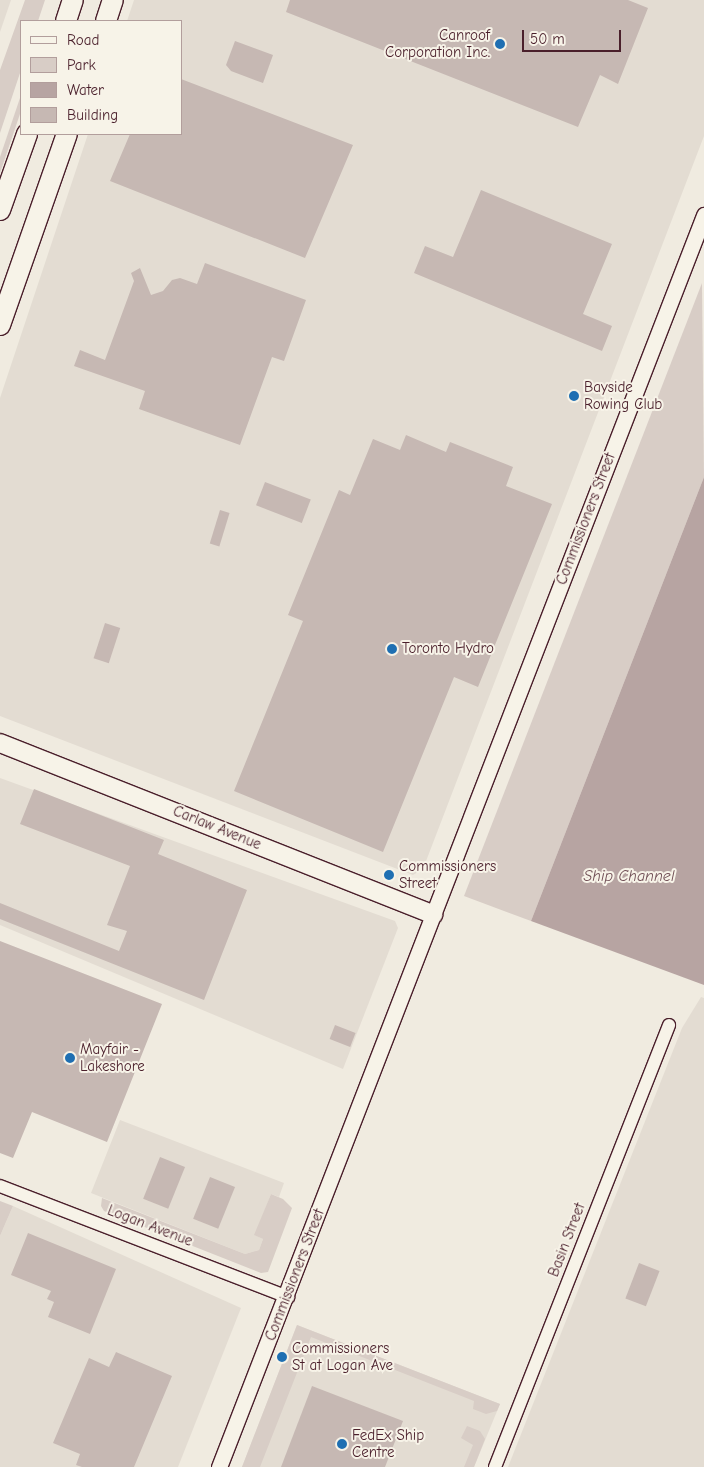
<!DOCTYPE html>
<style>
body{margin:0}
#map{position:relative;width:704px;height:1467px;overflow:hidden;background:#f0ebe0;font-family:"Comic Neue",sans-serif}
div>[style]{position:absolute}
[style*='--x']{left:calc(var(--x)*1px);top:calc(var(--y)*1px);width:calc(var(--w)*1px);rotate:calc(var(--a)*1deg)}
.built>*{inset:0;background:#e3dcd2}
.green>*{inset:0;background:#d8cdc6}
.water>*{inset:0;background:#b7a4a2}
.building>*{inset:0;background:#c6b8b3;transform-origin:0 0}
.roads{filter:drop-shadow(1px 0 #4a1f2b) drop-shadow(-1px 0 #4a1f2b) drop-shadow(0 1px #4a1f2b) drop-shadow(0 -1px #4a1f2b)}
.minor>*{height:12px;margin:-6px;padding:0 6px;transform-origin:6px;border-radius:6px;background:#f7f3e8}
.tertiary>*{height:15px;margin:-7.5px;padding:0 7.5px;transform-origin:7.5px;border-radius:7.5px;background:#f7f3e8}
.secondary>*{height:18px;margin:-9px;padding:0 9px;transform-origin:9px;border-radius:9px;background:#f7f3e8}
.trunk>*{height:20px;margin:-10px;padding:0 10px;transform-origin:10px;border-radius:10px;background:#f7f3e8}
.dots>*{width:14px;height:14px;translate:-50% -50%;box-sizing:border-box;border:2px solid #f7f3e8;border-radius:50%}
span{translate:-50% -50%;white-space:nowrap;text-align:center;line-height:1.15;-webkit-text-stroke:4px #f7f3e8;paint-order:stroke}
.poi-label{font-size:15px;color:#4a1f2b}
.right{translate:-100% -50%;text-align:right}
.left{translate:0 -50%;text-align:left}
.street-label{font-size:15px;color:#4a1f2b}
.water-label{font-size:16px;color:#704e55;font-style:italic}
.legend{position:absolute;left:20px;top:20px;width:162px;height:115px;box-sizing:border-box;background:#f7f3e8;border:1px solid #b29e9c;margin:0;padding:6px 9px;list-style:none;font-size:15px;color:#4a1f2b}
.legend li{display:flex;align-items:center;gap:10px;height:25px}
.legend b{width:25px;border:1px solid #b29e9c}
.scale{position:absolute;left:522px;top:30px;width:99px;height:22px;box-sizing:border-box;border:2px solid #4a1f2b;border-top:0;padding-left:6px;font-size:15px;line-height:18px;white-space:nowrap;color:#4a1f2b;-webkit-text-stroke:4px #f7f3e8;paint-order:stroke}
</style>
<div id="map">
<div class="built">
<div style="clip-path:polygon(0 0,11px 0,0 32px)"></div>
<div style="clip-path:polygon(134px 0,704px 0,704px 136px,423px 869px,413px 875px,0 716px,0 398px,88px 134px,181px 134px,181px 21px,127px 21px)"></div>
<div style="clip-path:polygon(0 778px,395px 921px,398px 928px,343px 1069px,0 925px)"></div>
<div style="clip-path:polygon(701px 997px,704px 998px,704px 1467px,508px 1467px,682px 1028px)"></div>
<div style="clip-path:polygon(120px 1120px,284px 1183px,279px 1197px,271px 1194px,255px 1235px,263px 1239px,259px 1250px,245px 1254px,91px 1193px)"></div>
<div style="clip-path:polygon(13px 1206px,241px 1308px,178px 1467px,0 1467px,0 1236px)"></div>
<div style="clip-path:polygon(297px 1325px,500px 1404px,474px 1467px,242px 1467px)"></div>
</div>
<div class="green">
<div style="clip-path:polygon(25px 0,45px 0,38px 21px,21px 21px,21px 70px,0 133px,0 70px)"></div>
<div style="clip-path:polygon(21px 95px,21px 111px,0 173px,0 157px)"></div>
<div style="clip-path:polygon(702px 283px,704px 477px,531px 921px,464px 896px)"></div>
<div style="clip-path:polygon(271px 1194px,283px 1199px,292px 1208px,268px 1272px,261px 1273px,104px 1211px,101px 1206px,102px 1198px,245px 1254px,259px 1250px,263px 1239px,254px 1235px)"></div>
<div style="clip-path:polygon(0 1201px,13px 1206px,0 1236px)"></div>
<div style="clip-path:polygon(297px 1325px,500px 1404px,497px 1411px,486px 1414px,473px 1409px,474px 1401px,311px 1337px,260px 1467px,242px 1467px)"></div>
<div style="clip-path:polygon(467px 1426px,480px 1431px,485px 1439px,474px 1467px,464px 1467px,473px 1445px,461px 1438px)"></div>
</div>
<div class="water">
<div style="clip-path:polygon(704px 477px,704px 985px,531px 921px)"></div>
</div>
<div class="building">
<div style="clip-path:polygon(290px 0,628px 0,648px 8px,618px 84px,600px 75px,578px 127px,286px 12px)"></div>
<div style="clip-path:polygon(235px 41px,273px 55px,263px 83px,231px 71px,226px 65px)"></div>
<div style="clip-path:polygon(181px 79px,353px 145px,305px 258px,110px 181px,130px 134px,181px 134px)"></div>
<div style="clip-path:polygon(481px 190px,612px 244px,583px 314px,612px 326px,602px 351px,414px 273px,425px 246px,453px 257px)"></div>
<div style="clip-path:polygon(205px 263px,306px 300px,284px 361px,272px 357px,240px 445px,139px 409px,145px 391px,74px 366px,80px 350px,105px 360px,134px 281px,131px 273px,140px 268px,151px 295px,163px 291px,172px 280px,180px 278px,197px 284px)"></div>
<div style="clip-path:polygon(406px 435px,446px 452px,450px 442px,513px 467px,506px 486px,552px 504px,478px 687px,454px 677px,383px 852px,234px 791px,303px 621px,288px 615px,339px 490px,350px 495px,373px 439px,400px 450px)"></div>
<div style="left:265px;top:482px;width:49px;height:25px;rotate:21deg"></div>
<div style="left:220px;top:510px;width:10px;height:35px;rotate:17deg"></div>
<div style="left:105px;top:623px;width:16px;height:37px;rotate:18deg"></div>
<div style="clip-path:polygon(34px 789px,164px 840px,158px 854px,247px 890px,204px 1000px,0 919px,0 903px,119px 951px,127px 931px,107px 925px,130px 866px,20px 824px)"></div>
<div style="clip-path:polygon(0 941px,162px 1004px,107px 1142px,32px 1112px,13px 1158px,0 1153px)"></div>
<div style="left:335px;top:1025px;width:22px;height:15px;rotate:21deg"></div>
<div style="left:160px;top:1157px;width:27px;height:45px;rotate:22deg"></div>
<div style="left:210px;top:1177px;width:27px;height:45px;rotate:22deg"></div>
<div style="clip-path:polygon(28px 1233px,116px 1269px,90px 1334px,48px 1317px,54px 1302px,47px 1299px,51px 1291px,11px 1275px)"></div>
<div style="left:639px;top:1263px;width:22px;height:38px;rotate:21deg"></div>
<div style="clip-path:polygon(116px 1352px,172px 1376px,134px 1467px,82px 1467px,76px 1465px,80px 1454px,53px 1443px,89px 1358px,109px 1367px)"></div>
<div style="clip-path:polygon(312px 1386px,403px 1421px,385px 1467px,281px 1467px)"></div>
</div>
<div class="roads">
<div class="minor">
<div style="--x:0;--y:1186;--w:309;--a:21.1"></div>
<div style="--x:495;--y:1467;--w:475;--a:-68.5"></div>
</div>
<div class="tertiary">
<div style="--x:219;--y:1467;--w:1343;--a:-68.82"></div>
</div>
<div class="secondary">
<div style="--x:0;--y:743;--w:466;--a:21.6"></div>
</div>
<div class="trunk">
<div style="--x:66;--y:21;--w:22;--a:-72"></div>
<div style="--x:106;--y:21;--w:22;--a:-72"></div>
<div style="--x:0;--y:210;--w:81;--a:-70.4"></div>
<div style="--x:0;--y:325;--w:202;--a:-70.7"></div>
</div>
</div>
<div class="dots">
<div style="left:500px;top:44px;background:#1f6fb2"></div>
<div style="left:574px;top:396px;background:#1f6fb2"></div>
<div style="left:392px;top:649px;background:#1f6fb2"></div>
<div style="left:389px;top:875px;background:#1f6fb2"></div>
<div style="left:70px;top:1058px;background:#1f6fb2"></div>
<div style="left:282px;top:1357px;background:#1f6fb2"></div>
<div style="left:342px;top:1444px;background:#1f6fb2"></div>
</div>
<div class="poi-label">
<span class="right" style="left:490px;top:44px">Canroof<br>Corporation Inc.</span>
<span class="left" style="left:584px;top:396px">Bayside<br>Rowing Club</span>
<span class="left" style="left:402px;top:649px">Toronto Hydro</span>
<span class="left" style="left:399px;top:875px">Commissioners<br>Street</span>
<span class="left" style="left:80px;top:1058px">Mayfair -<br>Lakeshore</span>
<span class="left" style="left:292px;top:1357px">Commissioners<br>St at Logan Ave</span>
<span class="left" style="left:352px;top:1444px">FedEx Ship<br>Centre</span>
</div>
<div class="street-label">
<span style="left:586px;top:519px;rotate:-69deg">Commissioners Street</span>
<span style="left:217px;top:828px;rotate:22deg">Carlaw Avenue</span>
<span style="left:150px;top:1226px;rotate:21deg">Logan Avenue</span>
<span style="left:567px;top:1240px;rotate:-69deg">Basin Street</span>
<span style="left:295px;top:1275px;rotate:-69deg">Commissioners Street</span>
</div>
<div class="water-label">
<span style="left:629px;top:876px">Ship Channel</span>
</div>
<ul class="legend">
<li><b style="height:6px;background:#f7f3e8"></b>Road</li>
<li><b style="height:14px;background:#d8cdc6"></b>Park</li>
<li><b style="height:14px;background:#b7a4a2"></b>Water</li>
<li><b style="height:14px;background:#c6b8b3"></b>Building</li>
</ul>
<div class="scale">50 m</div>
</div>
